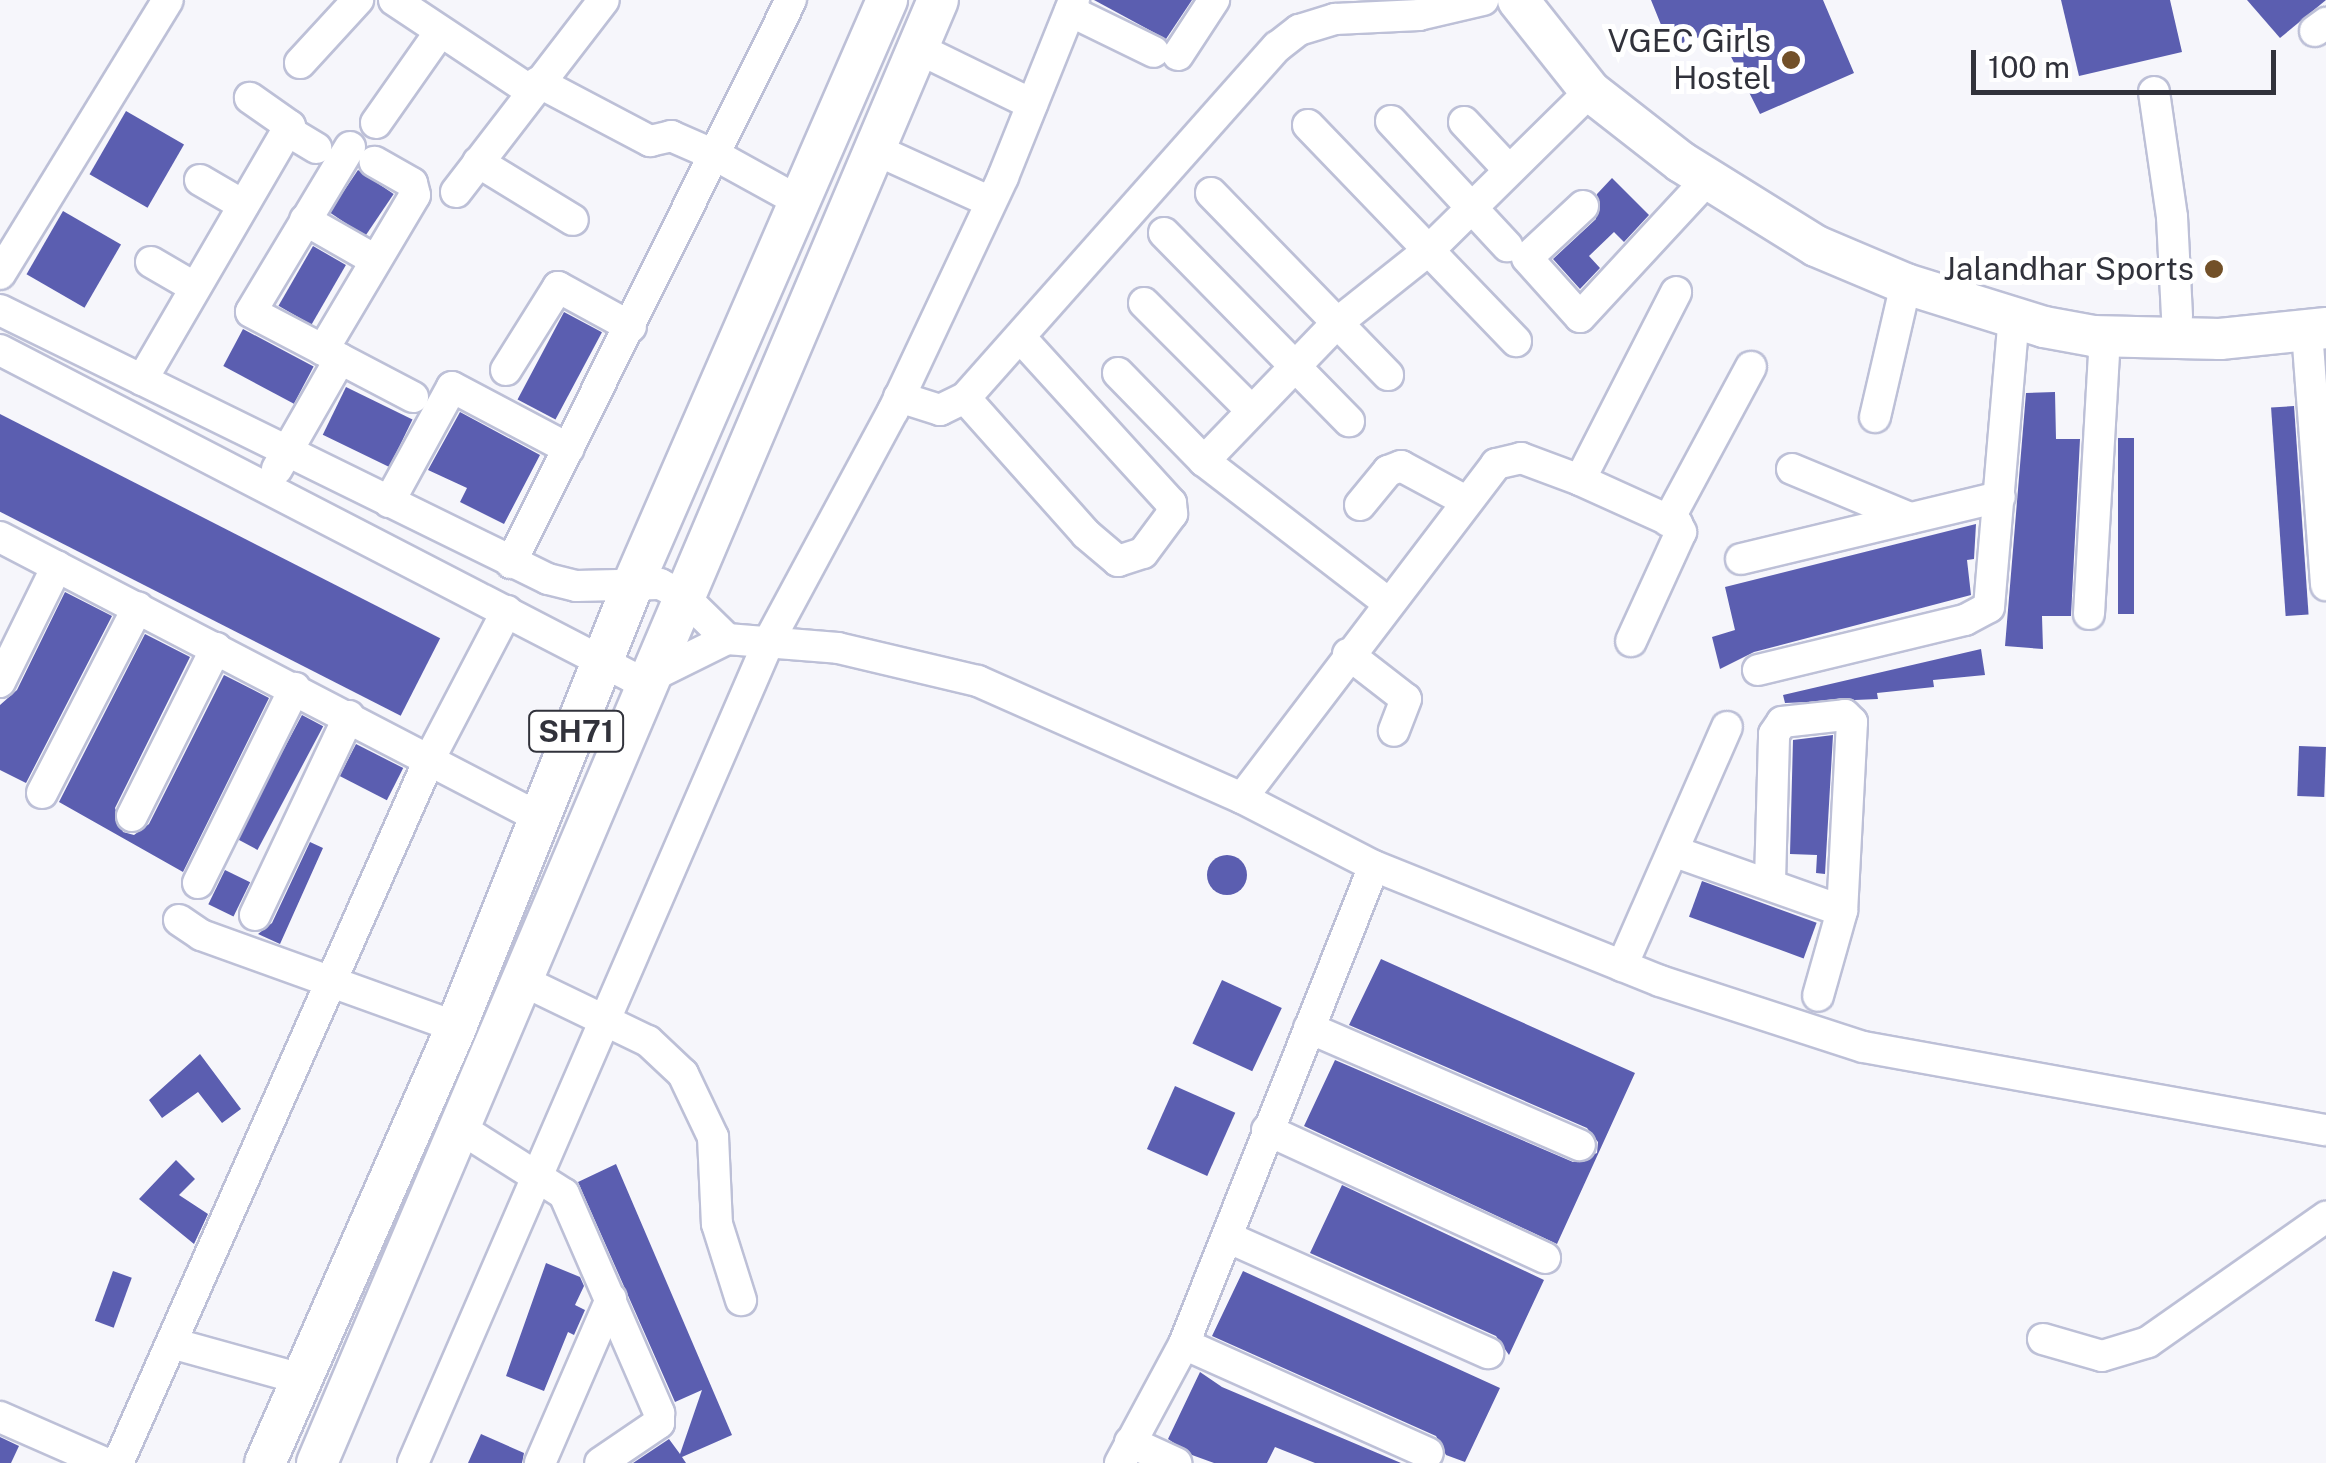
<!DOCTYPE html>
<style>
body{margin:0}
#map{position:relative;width:2326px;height:1463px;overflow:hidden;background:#f6f6fb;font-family:"Public Sans",sans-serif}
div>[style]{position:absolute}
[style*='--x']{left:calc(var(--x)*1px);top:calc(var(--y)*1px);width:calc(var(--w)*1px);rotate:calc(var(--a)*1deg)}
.building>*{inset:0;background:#5b5eb0;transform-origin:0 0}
.round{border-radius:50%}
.roads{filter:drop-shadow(2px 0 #bdc0d7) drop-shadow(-2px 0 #bdc0d7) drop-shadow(0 2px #bdc0d7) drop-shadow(0 -2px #bdc0d7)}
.minor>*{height:30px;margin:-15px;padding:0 15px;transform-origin:15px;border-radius:15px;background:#fff}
.major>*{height:40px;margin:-20px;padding:0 20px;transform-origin:20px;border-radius:20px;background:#fff}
.dots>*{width:28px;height:28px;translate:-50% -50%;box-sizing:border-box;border:5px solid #fff;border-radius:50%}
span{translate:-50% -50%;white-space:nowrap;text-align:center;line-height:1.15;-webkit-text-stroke:10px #fff;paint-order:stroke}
.shield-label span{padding:2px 8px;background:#fff;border:2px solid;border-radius:8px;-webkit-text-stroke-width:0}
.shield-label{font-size:30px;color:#31323b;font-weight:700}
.poi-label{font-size:32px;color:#31323b}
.right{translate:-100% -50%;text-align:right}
.scale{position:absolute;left:1971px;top:50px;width:305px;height:45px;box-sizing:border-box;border:5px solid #31323b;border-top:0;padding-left:12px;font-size:30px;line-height:35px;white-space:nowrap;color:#31323b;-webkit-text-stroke:8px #fff;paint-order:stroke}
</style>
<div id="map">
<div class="building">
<div style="clip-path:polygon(1094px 0,1192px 0,1166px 39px)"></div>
<div style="clip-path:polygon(1651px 0,1823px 0,1854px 73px,1760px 114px,1718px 31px,1670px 47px)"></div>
<div style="clip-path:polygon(2061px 0,2170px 0,2182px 52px,2079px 76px)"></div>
<div style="clip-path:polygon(2247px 0,2326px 0,2280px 38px)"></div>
<div style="left:126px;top:111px;width:67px;height:73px;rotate:30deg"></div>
<div style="left:358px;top:170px;width:43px;height:51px;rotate:34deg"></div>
<div style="clip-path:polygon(1612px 178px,1649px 215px,1624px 242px,1614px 232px,1589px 256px,1600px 268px,1580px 289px,1553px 259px,1596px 219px,1597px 194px)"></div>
<div style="left:63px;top:211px;width:67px;height:73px;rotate:30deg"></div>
<div style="left:313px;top:246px;width:38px;height:69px;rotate:30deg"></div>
<div style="left:564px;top:312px;width:43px;height:99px;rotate:28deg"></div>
<div style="left:243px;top:329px;width:80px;height:42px;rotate:28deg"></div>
<div style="left:346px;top:387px;width:74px;height:53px;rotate:26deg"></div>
<div style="clip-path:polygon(2055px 392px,2056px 439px,2080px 439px,2071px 616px,2042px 616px,2043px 649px,2005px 646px,2026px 393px)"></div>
<div style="left:2294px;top:406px;width:209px;height:23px;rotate:86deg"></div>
<div style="clip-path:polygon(460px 412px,540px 455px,504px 524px,460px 502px,467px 488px,428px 470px)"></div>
<div style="left:0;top:414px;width:494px;height:87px;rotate:27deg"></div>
<div style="left:2118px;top:438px;width:16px;height:176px"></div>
<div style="clip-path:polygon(1976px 524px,1974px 559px,1967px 560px,1971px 595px,1754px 652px,1720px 669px,1712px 637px,1735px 630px,1725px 587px)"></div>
<div style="clip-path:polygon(65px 592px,112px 616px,26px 783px,0 770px,0 705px,17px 690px)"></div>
<div style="clip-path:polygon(145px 634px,190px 657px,115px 808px,123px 832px,134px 835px,149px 824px,224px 675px,269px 698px,183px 872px,59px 802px)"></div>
<div style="clip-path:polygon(1981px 649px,1985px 675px,1933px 680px,1934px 687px,1877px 693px,1878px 699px,1785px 703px,1783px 695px)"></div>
<div style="left:302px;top:715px;width:24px;height:140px;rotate:28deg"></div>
<div style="clip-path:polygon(1833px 735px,1825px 874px,1816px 873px,1817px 855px,1790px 854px,1793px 740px)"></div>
<div style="left:356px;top:744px;width:53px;height:36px;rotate:27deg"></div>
<div style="left:2299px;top:746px;width:27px;height:50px;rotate:2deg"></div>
<div style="clip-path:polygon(310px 842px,323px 848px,280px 944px,258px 934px,272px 923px)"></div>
<div class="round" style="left:1207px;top:855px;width:40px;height:40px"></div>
<div style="left:225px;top:870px;width:28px;height:38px;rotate:26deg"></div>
<div style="left:1702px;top:881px;width:122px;height:38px;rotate:20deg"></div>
<div style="clip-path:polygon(1381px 959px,1635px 1073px,1557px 1244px,1304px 1126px,1335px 1060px,1573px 1162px,1597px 1153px,1598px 1142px,1587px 1128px,1349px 1025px)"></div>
<div style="left:1222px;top:980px;width:66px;height:70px;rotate:25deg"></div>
<div style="clip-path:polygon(200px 1054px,241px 1109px,222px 1123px,198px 1092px,162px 1118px,149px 1100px)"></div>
<div style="left:1175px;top:1086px;width:66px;height:69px;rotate:24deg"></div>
<div style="clip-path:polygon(176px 1160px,195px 1179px,179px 1195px,208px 1214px,194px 1244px,139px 1199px)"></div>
<div style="clip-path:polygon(616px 1164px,732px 1435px,682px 1457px,686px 1463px,633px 1463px,669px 1439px,680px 1454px,702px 1390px,675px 1402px,578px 1182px)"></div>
<div style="clip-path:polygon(1342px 1185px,1544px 1280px,1509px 1355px,1496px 1336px,1310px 1253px)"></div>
<div style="clip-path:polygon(546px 1263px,580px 1277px,584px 1286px,575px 1305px,585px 1310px,574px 1335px,568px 1332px,544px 1391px,506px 1376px)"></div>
<div style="left:113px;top:1271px;width:20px;height:53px;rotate:20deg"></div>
<div style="clip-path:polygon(1243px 1271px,1500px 1388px,1465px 1462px,1446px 1455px,1436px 1436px,1212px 1336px)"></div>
<div style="clip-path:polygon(1200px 1372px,1222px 1387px,1401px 1463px,1315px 1463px,1275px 1447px,1267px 1463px,1214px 1463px,1192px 1455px,1168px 1439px)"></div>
<div style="clip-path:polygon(481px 1434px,524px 1453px,522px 1463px,468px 1463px)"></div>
<div style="clip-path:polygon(0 1437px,19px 1446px,11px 1463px,0 1463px)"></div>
</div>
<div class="roads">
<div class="minor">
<div style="--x:394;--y:0;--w:164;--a:33.6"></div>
<div style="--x:1070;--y:11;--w:93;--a:26"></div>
<div style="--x:2315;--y:31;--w:14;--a:-36"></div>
<div style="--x:917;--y:48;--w:128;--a:26"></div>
<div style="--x:1178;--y:55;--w:66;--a:-56.8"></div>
<div style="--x:300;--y:63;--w:86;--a:-47.4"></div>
<div style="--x:538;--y:82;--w:127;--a:27.8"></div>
<div style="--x:650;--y:141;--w:22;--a:-13"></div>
<div style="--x:671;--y:136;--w:50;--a:23.5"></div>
<div style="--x:717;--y:156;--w:97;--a:28.9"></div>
<div style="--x:2154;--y:92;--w:126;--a:81.8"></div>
<div style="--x:2172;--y:217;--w:99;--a:87.1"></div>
<div style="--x:1391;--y:121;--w:171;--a:47.1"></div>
<div style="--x:1464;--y:122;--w:64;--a:46.9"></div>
<div style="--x:376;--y:123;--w:111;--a:-54.9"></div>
<div style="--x:1308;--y:125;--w:300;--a:46.1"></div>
<div style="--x:288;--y:131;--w:33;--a:31"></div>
<div style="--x:350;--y:147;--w:192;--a:121"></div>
<div style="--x:251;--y:312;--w:183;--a:27.7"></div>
<div style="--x:874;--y:149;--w:128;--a:24.4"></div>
<div style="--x:478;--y:162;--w:111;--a:31.4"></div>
<div style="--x:200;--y:180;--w:50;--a:30.2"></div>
<div style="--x:456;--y:192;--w:242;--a:-52.4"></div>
<div style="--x:1211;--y:193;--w:254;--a:45.8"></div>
<div style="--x:1583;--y:206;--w:76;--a:137.1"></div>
<div style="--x:1527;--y:258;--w:79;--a:48.1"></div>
<div style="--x:1580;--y:317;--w:187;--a:-47.2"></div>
<div style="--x:305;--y:220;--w:81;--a:29.7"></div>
<div style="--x:1164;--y:233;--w:264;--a:45.5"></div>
<div style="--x:151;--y:262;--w:50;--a:30.2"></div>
<div style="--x:0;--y:274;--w:321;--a:-58.5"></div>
<div style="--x:1144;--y:303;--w:151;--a:45"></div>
<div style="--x:0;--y:310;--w:610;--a:26.15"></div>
<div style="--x:548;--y:579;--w:29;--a:14"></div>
<div style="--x:576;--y:586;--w:84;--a:-1.4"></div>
<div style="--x:660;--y:584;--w:25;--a:27"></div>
<div style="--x:682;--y:595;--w:63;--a:44.4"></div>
<div style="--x:2307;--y:331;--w:255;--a:85.7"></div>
<div style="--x:0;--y:350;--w:712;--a:27.36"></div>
<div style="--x:632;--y:677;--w:14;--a:8"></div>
<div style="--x:646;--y:679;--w:90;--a:-26.3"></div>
<div style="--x:727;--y:639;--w:111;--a:4.6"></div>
<div style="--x:838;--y:648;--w:144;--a:13.3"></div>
<div style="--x:978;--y:681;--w:289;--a:23.9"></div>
<div style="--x:1242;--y:798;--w:148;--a:27.3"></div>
<div style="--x:1374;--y:866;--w:308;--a:21.9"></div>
<div style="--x:1660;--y:981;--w:213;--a:18"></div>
<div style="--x:1863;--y:1047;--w:470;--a:10.2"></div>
<div style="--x:323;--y:350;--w:180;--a:-59.3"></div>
<div style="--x:415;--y:195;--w:12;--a:-104"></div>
<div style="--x:412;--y:183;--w:43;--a:-150.4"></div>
<div style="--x:506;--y:370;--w:98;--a:-57.9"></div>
<div style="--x:558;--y:287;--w:83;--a:28.7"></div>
<div style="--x:1118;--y:373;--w:123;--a:45.7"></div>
<div style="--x:1204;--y:461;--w:231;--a:37.6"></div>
<div style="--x:142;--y:380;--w:294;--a:-59.8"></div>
<div style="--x:290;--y:126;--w:49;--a:-145"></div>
<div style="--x:899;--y:397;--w:43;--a:17.6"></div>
<div style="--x:940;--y:410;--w:28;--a:-26"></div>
<div style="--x:965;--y:398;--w:470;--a:-48.4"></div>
<div style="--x:1277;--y:47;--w:28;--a:-38"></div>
<div style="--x:1299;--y:30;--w:38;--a:-17"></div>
<div style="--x:1335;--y:19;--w:84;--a:-2.7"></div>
<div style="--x:1419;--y:15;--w:66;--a:-13.2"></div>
<div style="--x:965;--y:398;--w:182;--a:48.3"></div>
<div style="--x:1086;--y:534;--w:42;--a:40.2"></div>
<div style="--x:1118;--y:561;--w:26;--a:-18"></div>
<div style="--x:1143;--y:553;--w:49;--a:-53.4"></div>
<div style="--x:1172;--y:514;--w:11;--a:-95"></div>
<div style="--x:1171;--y:503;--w:224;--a:-132.3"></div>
<div style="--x:1875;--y:417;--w:137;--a:-76.9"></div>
<div style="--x:1204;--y:461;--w:190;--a:-46.1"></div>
<div style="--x:1336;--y:324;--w:119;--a:-38.5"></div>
<div style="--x:1429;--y:250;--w:226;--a:-44.6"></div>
<div style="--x:277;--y:469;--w:127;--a:-60.2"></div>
<div style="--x:1792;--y:469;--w:128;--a:22.6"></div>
<div style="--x:1580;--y:480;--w:107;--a:24.4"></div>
<div style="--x:1677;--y:524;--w:9;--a:63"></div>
<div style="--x:1681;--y:532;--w:120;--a:114.6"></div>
<div style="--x:389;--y:502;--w:131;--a:-61.3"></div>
<div style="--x:452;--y:387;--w:132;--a:27.9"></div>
<div style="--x:1360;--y:505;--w:44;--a:-50.5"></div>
<div style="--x:1388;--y:471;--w:14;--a:-21"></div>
<div style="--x:1401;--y:466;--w:74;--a:28.3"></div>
<div style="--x:1668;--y:521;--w:175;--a:-61.7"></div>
<div style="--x:0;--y:537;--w:611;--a:27.49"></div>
<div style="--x:1741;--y:559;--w:266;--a:-13.5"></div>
<div style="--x:511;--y:563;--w:629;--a:-63.56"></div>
<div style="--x:2089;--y:614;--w:278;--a:-86.7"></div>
<div style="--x:1348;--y:654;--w:73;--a:37.8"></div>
<div style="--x:1406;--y:699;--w:34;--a:111"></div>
<div style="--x:1758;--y:670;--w:213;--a:-13.6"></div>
<div style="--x:1965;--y:620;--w:27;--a:-28"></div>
<div style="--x:1989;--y:607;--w:290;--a:-85.1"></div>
<div style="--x:0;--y:682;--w:129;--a:-63.8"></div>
<div style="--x:42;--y:793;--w:209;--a:-62.7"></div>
<div style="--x:1242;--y:798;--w:420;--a:-52.7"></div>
<div style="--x:1496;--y:464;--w:26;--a:-13"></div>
<div style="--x:1521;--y:458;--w:63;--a:20.4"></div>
<div style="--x:1580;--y:480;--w:211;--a:-62.9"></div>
<div style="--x:132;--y:816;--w:188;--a:-63.4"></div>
<div style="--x:1673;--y:851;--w:179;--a:19.5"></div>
<div style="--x:1842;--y:911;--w:88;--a:105.8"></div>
<div style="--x:1770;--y:881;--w:147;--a:-88.4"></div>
<div style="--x:1774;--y:734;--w:14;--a:-56"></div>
<div style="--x:1782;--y:722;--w:63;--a:-6.3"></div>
<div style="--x:1845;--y:715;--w:10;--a:45"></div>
<div style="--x:1852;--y:722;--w:189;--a:93"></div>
<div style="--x:198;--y:883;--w:218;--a:-63.6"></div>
<div style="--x:255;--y:915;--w:220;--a:-64.7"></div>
<div style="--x:179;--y:920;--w:27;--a:34"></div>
<div style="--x:201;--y:935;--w:271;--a:19.8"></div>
<div style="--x:1622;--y:966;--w:261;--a:-66.3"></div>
<div style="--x:521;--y:980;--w:141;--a:25.7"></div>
<div style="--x:648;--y:1041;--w:48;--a:43.3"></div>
<div style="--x:683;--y:1074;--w:70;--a:64.5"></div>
<div style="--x:713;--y:1137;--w:87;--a:87.4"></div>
<div style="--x:717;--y:1224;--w:80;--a:72.5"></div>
<div style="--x:1309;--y:1028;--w:295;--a:23.4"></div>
<div style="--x:460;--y:1128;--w:123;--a:32.4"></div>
<div style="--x:564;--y:1194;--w:239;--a:66.5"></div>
<div style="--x:659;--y:1413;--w:10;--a:90"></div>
<div style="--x:659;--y:1423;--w:71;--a:145.9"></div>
<div style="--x:1267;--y:1130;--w:306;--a:24.7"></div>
<div style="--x:1227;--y:1237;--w:286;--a:24"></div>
<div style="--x:2043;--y:1339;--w:61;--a:16.1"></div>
<div style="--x:2102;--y:1356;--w:48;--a:-16.9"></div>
<div style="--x:2148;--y:1342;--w:218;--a:-35.1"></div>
<div style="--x:175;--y:1344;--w:131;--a:15.5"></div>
<div style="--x:1184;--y:1344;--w:267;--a:24.1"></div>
<div style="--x:0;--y:1417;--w:115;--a:23.7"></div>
<div style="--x:1130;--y:1442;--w:51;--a:24.5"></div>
<div style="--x:118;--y:1463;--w:771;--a:-66.13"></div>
<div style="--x:430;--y:758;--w:166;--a:-62.4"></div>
<div style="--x:413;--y:1463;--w:896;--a:-66.58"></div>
<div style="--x:769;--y:641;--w:261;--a:-61.7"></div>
<div style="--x:893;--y:411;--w:259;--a:-64.8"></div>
<div style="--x:1003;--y:177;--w:191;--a:-68.1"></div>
<div style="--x:540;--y:1463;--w:179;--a:-66.6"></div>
<div style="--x:1120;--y:1463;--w:135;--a:-61.7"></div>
<div style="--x:1184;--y:1344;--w:514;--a:-68.32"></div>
</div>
<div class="major">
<div style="--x:1518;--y:0;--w:116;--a:51.6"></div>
<div style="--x:1590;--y:91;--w:115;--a:38"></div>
<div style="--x:1681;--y:162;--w:159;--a:31.9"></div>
<div style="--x:1816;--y:246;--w:98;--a:22.9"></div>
<div style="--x:1906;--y:284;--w:145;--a:17.3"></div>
<div style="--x:2044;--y:327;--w:50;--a:10.4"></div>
<div style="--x:2093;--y:336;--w:127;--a:1.4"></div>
<div style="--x:2220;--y:339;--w:107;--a:-5.9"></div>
<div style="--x:265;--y:1463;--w:476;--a:-66.3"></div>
<div style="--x:456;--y:1027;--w:477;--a:-68.2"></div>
<div style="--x:633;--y:584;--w:637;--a:-66.49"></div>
<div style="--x:317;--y:1463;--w:1589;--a:-67"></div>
</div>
</div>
<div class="dots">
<div style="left:1791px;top:60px;background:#725028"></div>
<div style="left:2214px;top:269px;background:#725028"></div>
</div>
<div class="shield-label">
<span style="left:576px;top:731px">SH71</span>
</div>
<div class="poi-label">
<span class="right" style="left:1771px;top:60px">VGEC Girls<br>Hostel</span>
<span class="right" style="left:2194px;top:269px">Jalandhar Sports</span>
</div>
<div class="scale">100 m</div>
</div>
